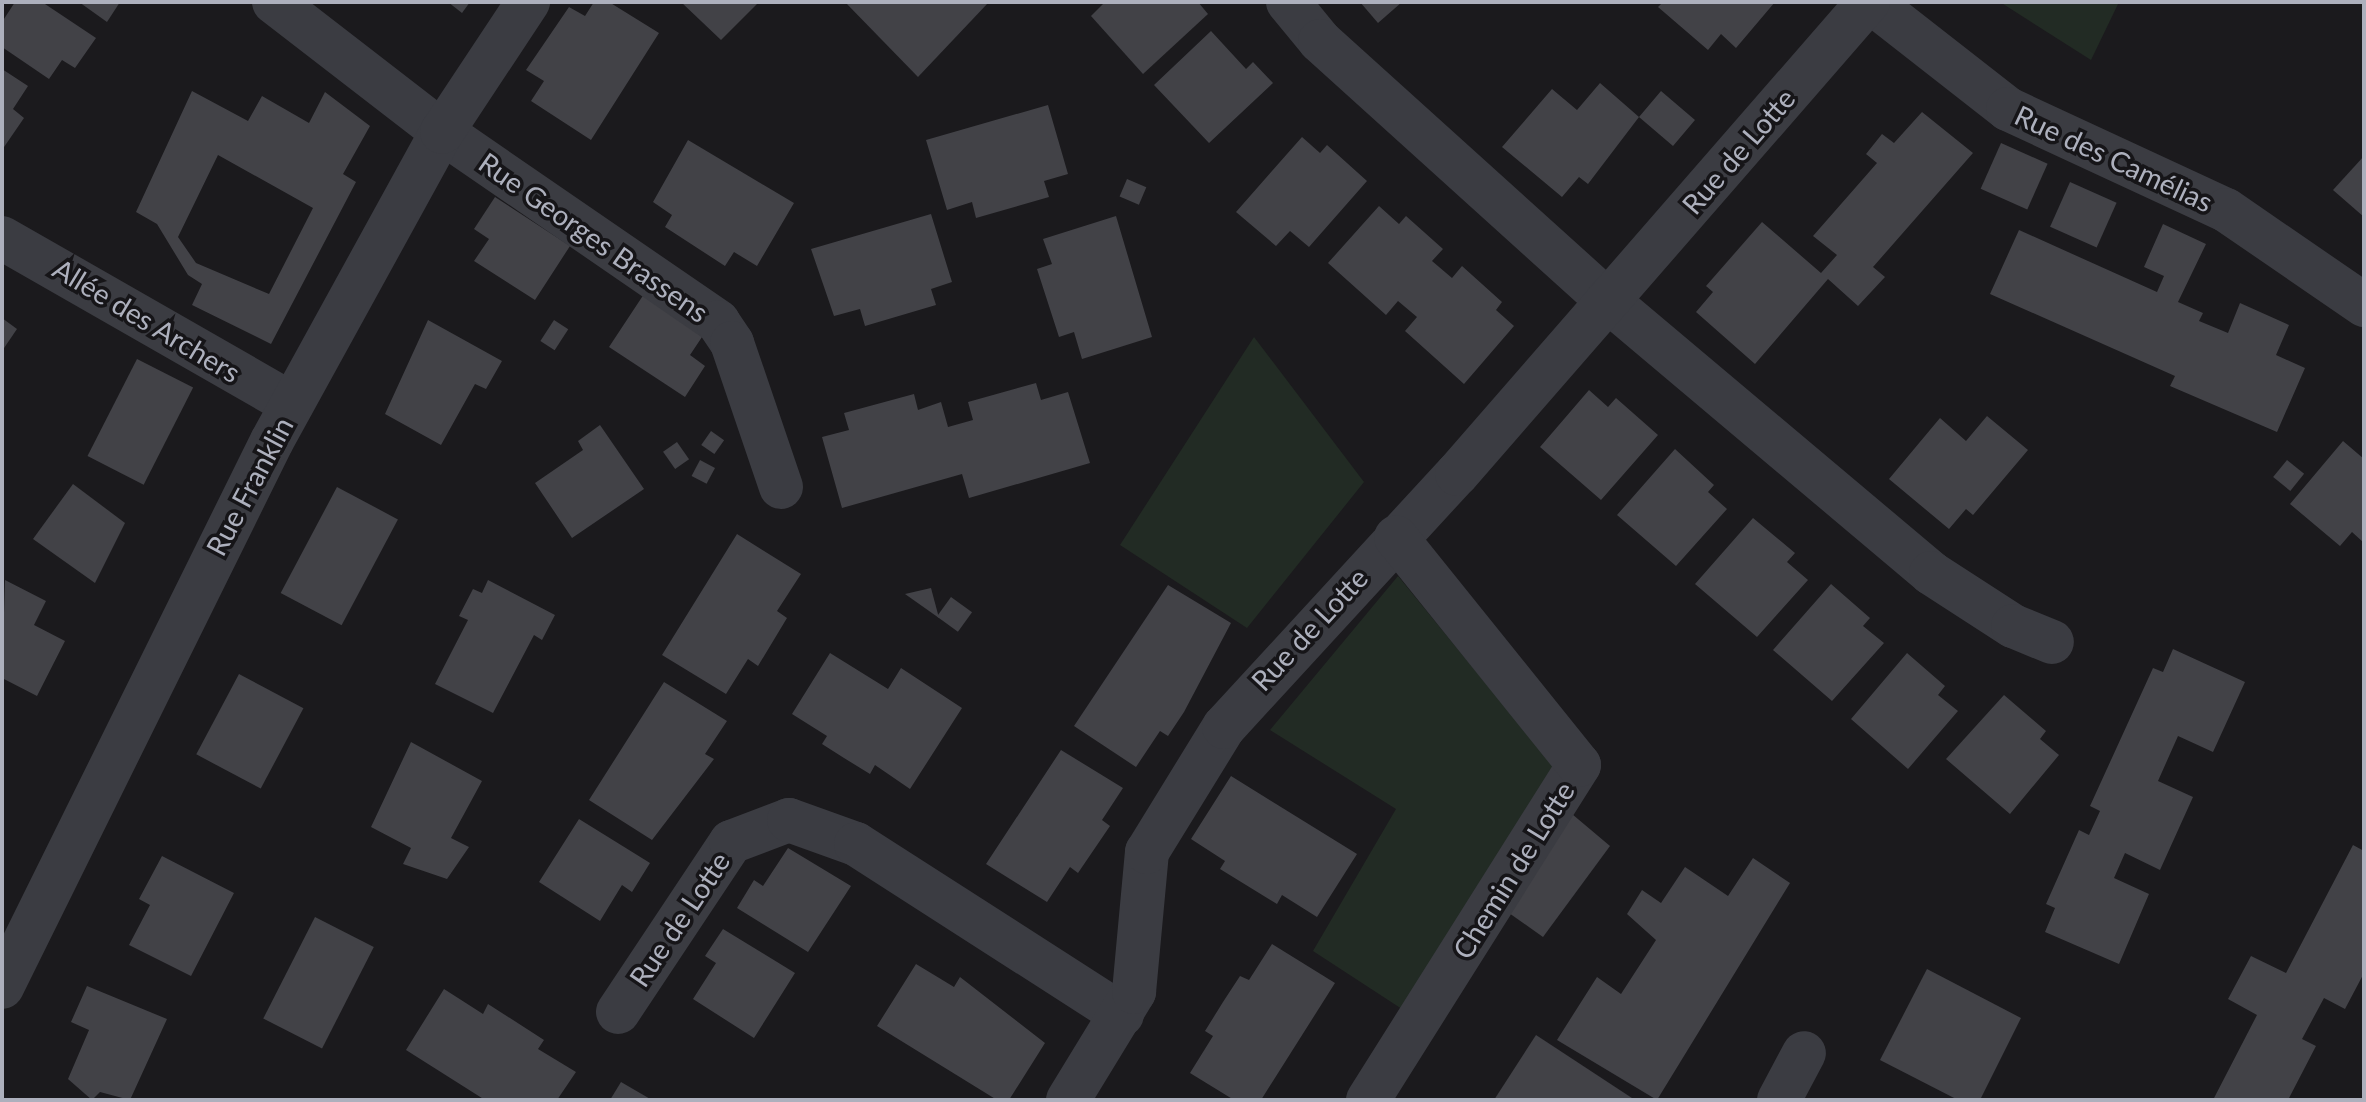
<!DOCTYPE html>
<meta charset="utf-8">
<style>
body{margin:0}
#map{position:relative;width:2366px;height:1102px;overflow:hidden;background:#1b1a1d;font-family:Lato,sans-serif}
div>[style]{position:absolute}
[style*='--x']{left:calc(var(--x)*1px);top:calc(var(--y)*1px);width:calc(var(--w)*1px);rotate:calc(var(--a)*1deg)}
.green>*{inset:0;background:#222b24}
.building>*{inset:0;background:#424247;transform-origin:0 0}
.minor>*{height:44px;margin:-22px;padding:0 22px;transform-origin:22px;border-radius:22px;background:#3b3c42}
span{translate:-50% -50%;white-space:nowrap;text-align:center;line-height:1.15;-webkit-text-stroke:7px #161518;paint-order:stroke}
.street-label{font-size:28px;color:#adb0bd}
.frame{position:absolute;inset:0;border:4px solid #adb0bd;pointer-events:none}
</style>
<div id="map">
<div class="green">
<div style="clip-path:polygon(2000px 2px,2119px 2px,2091px 60px)"></div>
<div style="clip-path:polygon(1254px 337px,1364px 482px,1247px 628px,1120px 545px)"></div>
<div style="clip-path:polygon(1398px 576px,1554px 767px,1405px 1011px,1313px 951px,1396px 809px,1270px 730px)"></div>
</div>
<div class="building">
<div style="clip-path:polygon(15px 2px,42px 2px,96px 38px,75px 68px,62px 60px,49px 79px,2px 47px,2px 22px)"></div>
<div style="clip-path:polygon(79px 2px,120px 2px,107px 22px)"></div>
<div style="clip-path:polygon(448px 2px,470px 2px,462px 13px)"></div>
<div style="clip-path:polygon(594px 2px,609px 2px,659px 33px,591px 140px,531px 101px,544px 81px,526px 70px,569px 7px,585px 16px)"></div>
<div style="clip-path:polygon(681px 2px,759px 2px,721px 40px)"></div>
<div style="clip-path:polygon(845px 2px,987px 2px,988px 3px,918px 77px)"></div>
<div style="clip-path:polygon(1105px 2px,1198px 2px,1208px 14px,1143px 74px,1091px 16px)"></div>
<div style="clip-path:polygon(1360px 2px,1402px 2px,1378px 23px)"></div>
<div style="clip-path:polygon(1663px 2px,1775px 2px,1736px 48px,1721px 34px,1708px 50px,1658px 7px)"></div>
<div style="clip-path:polygon(1211px 31px,1246px 69px,1253px 62px,1273px 83px,1209px 143px,1154px 85px)"></div>
<div style="clip-path:polygon(2px 69px,28px 86px,13px 109px,24px 118px,2px 150px)"></div>
<div style="clip-path:polygon(1600px 83px,1639px 117px,1661px 91px,1695px 120px,1673px 146px,1639px 117px,1588px 184px,1579px 177px,1562px 197px,1502px 147px,1552px 89px,1577px 110px)"></div>
<div style="clip-path:polygon(evenodd,192px 91px,248px 121px,262px 96px,309px 123px,325px 92px,370px 126px,343px 174px,356px 182px,271px 344px,192px 305px,202px 284px,188px 275px,157px 224px,136px 212px,192px 91px,218px 155px,313px 208px,269px 294px,196px 263px,178px 237px,218px 155px)"></div>
<div style="clip-path:polygon(1048px 105px,1068px 174px,1044px 181px,1049px 197px,976px 218px,972px 202px,947px 210px,926px 140px)"></div>
<div style="clip-path:polygon(1922px 112px,1973px 153px,1873px 267px,1885px 277px,1858px 306px,1828px 279px,1755px 364px,1696px 312px,1713px 292px,1706px 286px,1762px 222px,1821px 273px,1837px 255px,1813px 236px,1877px 163px,1866px 154px,1882px 134px,1894px 143px)"></div>
<div style="clip-path:polygon(1302px 137px,1320px 153px,1327px 145px,1367px 181px,1309px 247px,1290px 231px,1276px 246px,1236px 212px)"></div>
<div style="clip-path:polygon(688px 140px,794px 203px,757px 266px,734px 252px,725px 266px,665px 227px,672px 215px,653px 202px)"></div>
<div style="left:2001px;top:143px;width:51px;height:50px;rotate:24deg"></div>
<div style="clip-path:polygon(2364px 156px,2364px 217px,2333px 190px)"></div>
<div style="left:1127px;top:179px;width:21px;height:19px;rotate:23deg"></div>
<div style="left:2070px;top:182px;width:51px;height:49px;rotate:24deg"></div>
<div style="clip-path:polygon(495px 197px,570px 246px,535px 300px,474px 261px,489px 239px,474px 229px)"></div>
<div style="clip-path:polygon(1379px 206px,1399px 224px,1406px 216px,1443px 249px,1432px 261px,1452px 278px,1462px 266px,1502px 302px,1496px 310px,1514px 326px,1464px 384px,1405px 331px,1417px 317px,1398px 301px,1386px 315px,1328px 263px)"></div>
<div style="clip-path:polygon(931px 214px,952px 282px,931px 289px,936px 305px,865px 326px,860px 309px,834px 316px,811px 249px)"></div>
<div style="clip-path:polygon(1116px 216px,1152px 337px,1082px 359px,1074px 332px,1059px 337px,1037px 269px,1052px 264px,1043px 239px)"></div>
<div style="clip-path:polygon(2163px 224px,2206px 244px,2178px 302px,2203px 313px,2199px 321px,2228px 333px,2240px 303px,2289px 325px,2276px 355px,2305px 368px,2277px 432px,2170px 386px,2175px 376px,1990px 294px,2019px 230px,2157px 292px,2164px 276px,2144px 267px)"></div>
<div style="clip-path:polygon(644px 294px,704px 334px,690px 355px,705px 366px,685px 397px,609px 347px)"></div>
<div style="clip-path:polygon(2px 318px,17px 329px,2px 351px)"></div>
<div style="clip-path:polygon(428px 320px,502px 361px,486px 389px,475px 384px,441px 445px,385px 414px)"></div>
<div style="left:554px;top:320px;width:17px;height:25px;rotate:33deg"></div>
<div style="left:137px;top:359px;width:63px;height:109px;rotate:27deg"></div>
<div style="clip-path:polygon(1036px 383px,1041px 400px,1068px 392px,1090px 463px,969px 498px,962px 474px,842px 508px,822px 437px,849px 430px,844px 413px,914px 394px,918px 410px,941px 402px,948px 427px,973px 420px,968px 402px)"></div>
<div style="clip-path:polygon(1589px 390px,1608px 407px,1616px 398px,1658px 435px,1601px 500px,1540px 447px)"></div>
<div style="clip-path:polygon(1987px 416px,2028px 450px,1973px 515px,1966px 509px,1949px 529px,1889px 479px,1940px 418px,1966px 441px)"></div>
<div style="clip-path:polygon(600px 425px,644px 489px,572px 538px,535px 483px,583px 450px,578px 441px)"></div>
<div style="left:711px;top:431px;width:16px;height:17px;rotate:35deg"></div>
<div style="clip-path:polygon(2343px 441px,2364px 459px,2364px 543px,2352px 532px,2340px 546px,2290px 504px)"></div>
<div style="left:677px;top:442px;width:21px;height:17px;rotate:55deg"></div>
<div style="clip-path:polygon(1675px 449px,1714px 485px,1708px 492px,1727px 509px,1676px 566px,1617px 515px)"></div>
<div style="left:700px;top:460px;width:17px;height:18px;rotate:28deg"></div>
<div style="left:2287px;top:460px;width:22px;height:22px;rotate:39deg"></div>
<div style="clip-path:polygon(73px 484px,125px 523px,95px 583px,33px 539px)"></div>
<div style="left:337px;top:487px;width:69px;height:120px;rotate:28deg"></div>
<div style="clip-path:polygon(1753px 518px,1795px 553px,1787px 562px,1808px 580px,1757px 637px,1695px 584px)"></div>
<div style="clip-path:polygon(737px 534px,801px 574px,777px 611px,787px 618px,758px 666px,748px 659px,726px 694px,662px 655px)"></div>
<div style="clip-path:polygon(5px 580px,46px 601px,34px 625px,65px 641px,37px 696px,2px 678px)"></div>
<div style="clip-path:polygon(488px 580px,555px 615px,542px 640px,534px 635px,493px 713px,435px 684px,468px 620px,459px 616px,473px 589px,482px 593px)"></div>
<div style="clip-path:polygon(1831px 584px,1870px 618px,1863px 626px,1884px 643px,1832px 701px,1773px 650px)"></div>
<div style="clip-path:polygon(1168px 585px,1231px 623px,1184px 712px,1168px 736px,1160px 731px,1136px 767px,1074px 726px)"></div>
<div style="clip-path:polygon(931px 588px,939px 618px,905px 594px)"></div>
<div style="left:951px;top:597px;width:26px;height:24px;rotate:36deg"></div>
<div style="clip-path:polygon(2173px 649px,2245px 682px,2213px 752px,2178px 736px,2158px 781px,2193px 797px,2160px 870px,2125px 853px,2114px 878px,2149px 894px,2119px 964px,2045px 932px,2055px 908px,2046px 904px,2079px 830px,2089px 835px,2100px 811px,2090px 806px,2153px 668px,2163px 672px)"></div>
<div style="clip-path:polygon(830px 653px,888px 689px,901px 668px,962px 708px,910px 789px,875px 765px,870px 774px,844px 758px,822px 744px,827px 736px,792px 714px)"></div>
<div style="clip-path:polygon(1907px 653px,1945px 686px,1938px 695px,1958px 711px,1908px 769px,1851px 719px)"></div>
<div style="left:239px;top:674px;width:73px;height:91px;rotate:28deg"></div>
<div style="clip-path:polygon(664px 682px,727px 721px,705px 754px,714px 759px,652px 840px,589px 800px)"></div>
<div style="clip-path:polygon(2004px 695px,2046px 731px,2040px 739px,2059px 755px,2010px 814px,1946px 759px)"></div>
<div style="clip-path:polygon(411px 742px,482px 781px,451px 838px,469px 847px,447px 879px,403px 864px,411px 848px,371px 827px)"></div>
<div style="clip-path:polygon(1061px 750px,1123px 788px,1102px 820px,1110px 826px,1078px 873px,1070px 867px,1047px 902px,986px 864px)"></div>
<div style="clip-path:polygon(1231px 776px,1357px 854px,1317px 917px,1282px 895px,1277px 904px,1220px 869px,1225px 861px,1191px 839px)"></div>
<div style="clip-path:polygon(1572px 814px,1610px 846px,1543px 937px,1509px 913px)"></div>
<div style="clip-path:polygon(579px 819px,650px 863px,632px 892px,622px 885px,600px 921px,539px 882px)"></div>
<div style="clip-path:polygon(2353px 845px,2364px 851px,2364px 973px,2345px 1009px,2324px 998px,2302px 1039px,2316px 1046px,2288px 1100px,2213px 1100px,2257px 1015px,2228px 999px,2251px 956px,2286px 973px)"></div>
<div style="clip-path:polygon(788px 848px,851px 886px,808px 952px,737px 908px,754px 880px,763px 886px)"></div>
<div style="clip-path:polygon(162px 856px,234px 893px,191px 976px,129px 945px,150px 905px,139px 899px)"></div>
<div style="clip-path:polygon(1753px 858px,1790px 883px,1657px 1100px,1557px 1040px,1597px 977px,1621px 994px,1656px 940px,1627px 914px,1642px 890px,1661px 903px,1685px 867px,1728px 896px)"></div>
<div style="left:315px;top:917px;width:66px;height:114px;rotate:27deg"></div>
<div style="clip-path:polygon(723px 929px,795px 973px,754px 1038px,693px 999px,716px 963px,705px 956px)"></div>
<div style="clip-path:polygon(1272px 944px,1335px 983px,1261px 1100px,1234px 1100px,1190px 1073px,1213px 1036px,1205px 1031px,1223px 1002px,1240px 976px,1249px 980px)"></div>
<div style="clip-path:polygon(916px 964px,954px 987px,960px 977px,1045px 1043px,1009px 1100px,997px 1100px,877px 1026px)"></div>
<div style="clip-path:polygon(1927px 969px,2021px 1018px,1980px 1100px,1958px 1100px,1880px 1060px)"></div>
<div style="clip-path:polygon(87px 986px,167px 1019px,130px 1100px,100px 1092px,92px 1100px,68px 1079px,89px 1030px,71px 1022px)"></div>
<div style="clip-path:polygon(444px 989px,483px 1014px,488px 1004px,544px 1040px,538px 1049px,576px 1072px,557px 1100px,485px 1100px,406px 1050px)"></div>
<div style="clip-path:polygon(1536px 1035px,1635px 1100px,1494px 1100px)"></div>
<div style="clip-path:polygon(621px 1082px,652px 1100px,610px 1100px)"></div>
</div>
<div class="minor">
<div style="--x:274;--y:2;--w:212;--a:37.7"></div>
<div style="--x:442;--y:132;--w:335;--a:34.5"></div>
<div style="--x:718;--y:322;--w:25;--a:56"></div>
<div style="--x:732;--y:343;--w:152;--a:71.2"></div>
<div style="--x:1288;--y:2;--w:50;--a:50.6"></div>
<div style="--x:1320;--y:41;--w:387;--a:42.1"></div>
<div style="--x:1607;--y:300;--w:424;--a:40.1"></div>
<div style="--x:1931;--y:573;--w:98;--a:32.9"></div>
<div style="--x:2013;--y:626;--w:42;--a:22.3"></div>
<div style="--x:1871;--y:2;--w:174;--a:38"></div>
<div style="--x:2008;--y:109;--w:240;--a:24.9"></div>
<div style="--x:2226;--y:210;--w:168;--a:34.5"></div>
<div style="--x:2;--y:238;--w:334;--a:29.8"></div>
<div style="--x:2;--y:987;--w:609;--a:-63.69"></div>
<div style="--x:272;--y:441;--w:353;--a:-61.2"></div>
<div style="--x:442;--y:132;--w:156;--a:-56.5"></div>
<div style="--x:618;--y:1012;--w:204;--a:-56.4"></div>
<div style="--x:731;--y:842;--w:62;--a:-20.8"></div>
<div style="--x:789;--y:820;--w:71;--a:19.7"></div>
<div style="--x:856;--y:844;--w:316;--a:32.7"></div>
<div style="--x:1068;--y:1100;--w:127;--a:-58.6"></div>
<div style="--x:1134;--y:992;--w:141;--a:-84.7"></div>
<div style="--x:1147;--y:852;--w:147;--a:-58.4"></div>
<div style="--x:1224;--y:727;--w:344;--a:-47.4"></div>
<div style="--x:1457;--y:474;--w:626;--a:-48.95"></div>
<div style="--x:1368;--y:1100;--w:396;--a:-57.8"></div>
<div style="--x:1579;--y:765;--w:292;--a:-128.8"></div>
<div style="--x:1779;--y:1100;--w:53;--a:-62"></div>
</div>
<div class="street-label">
<span style="left:1738px;top:151px;rotate:-49deg">Rue de Lotte</span>
<span style="left:2114px;top:158px;rotate:25deg">Rue des Camélias</span>
<span style="left:594px;top:237px;rotate:35deg">Rue Georges Brassens</span>
<span style="left:147px;top:320px;rotate:31deg">Allée des Archers</span>
<span style="left:249px;top:486px;rotate:-62deg">Rue Franklin</span>
<span style="left:1309px;top:629px;rotate:-47deg">Rue de Lotte</span>
<span style="left:1513px;top:870px;rotate:-58deg">Chemin de Lotte</span>
<span style="left:679px;top:919px;rotate:-56deg">Rue de Lotte</span>
</div>
<div class="frame"></div>
</div>
